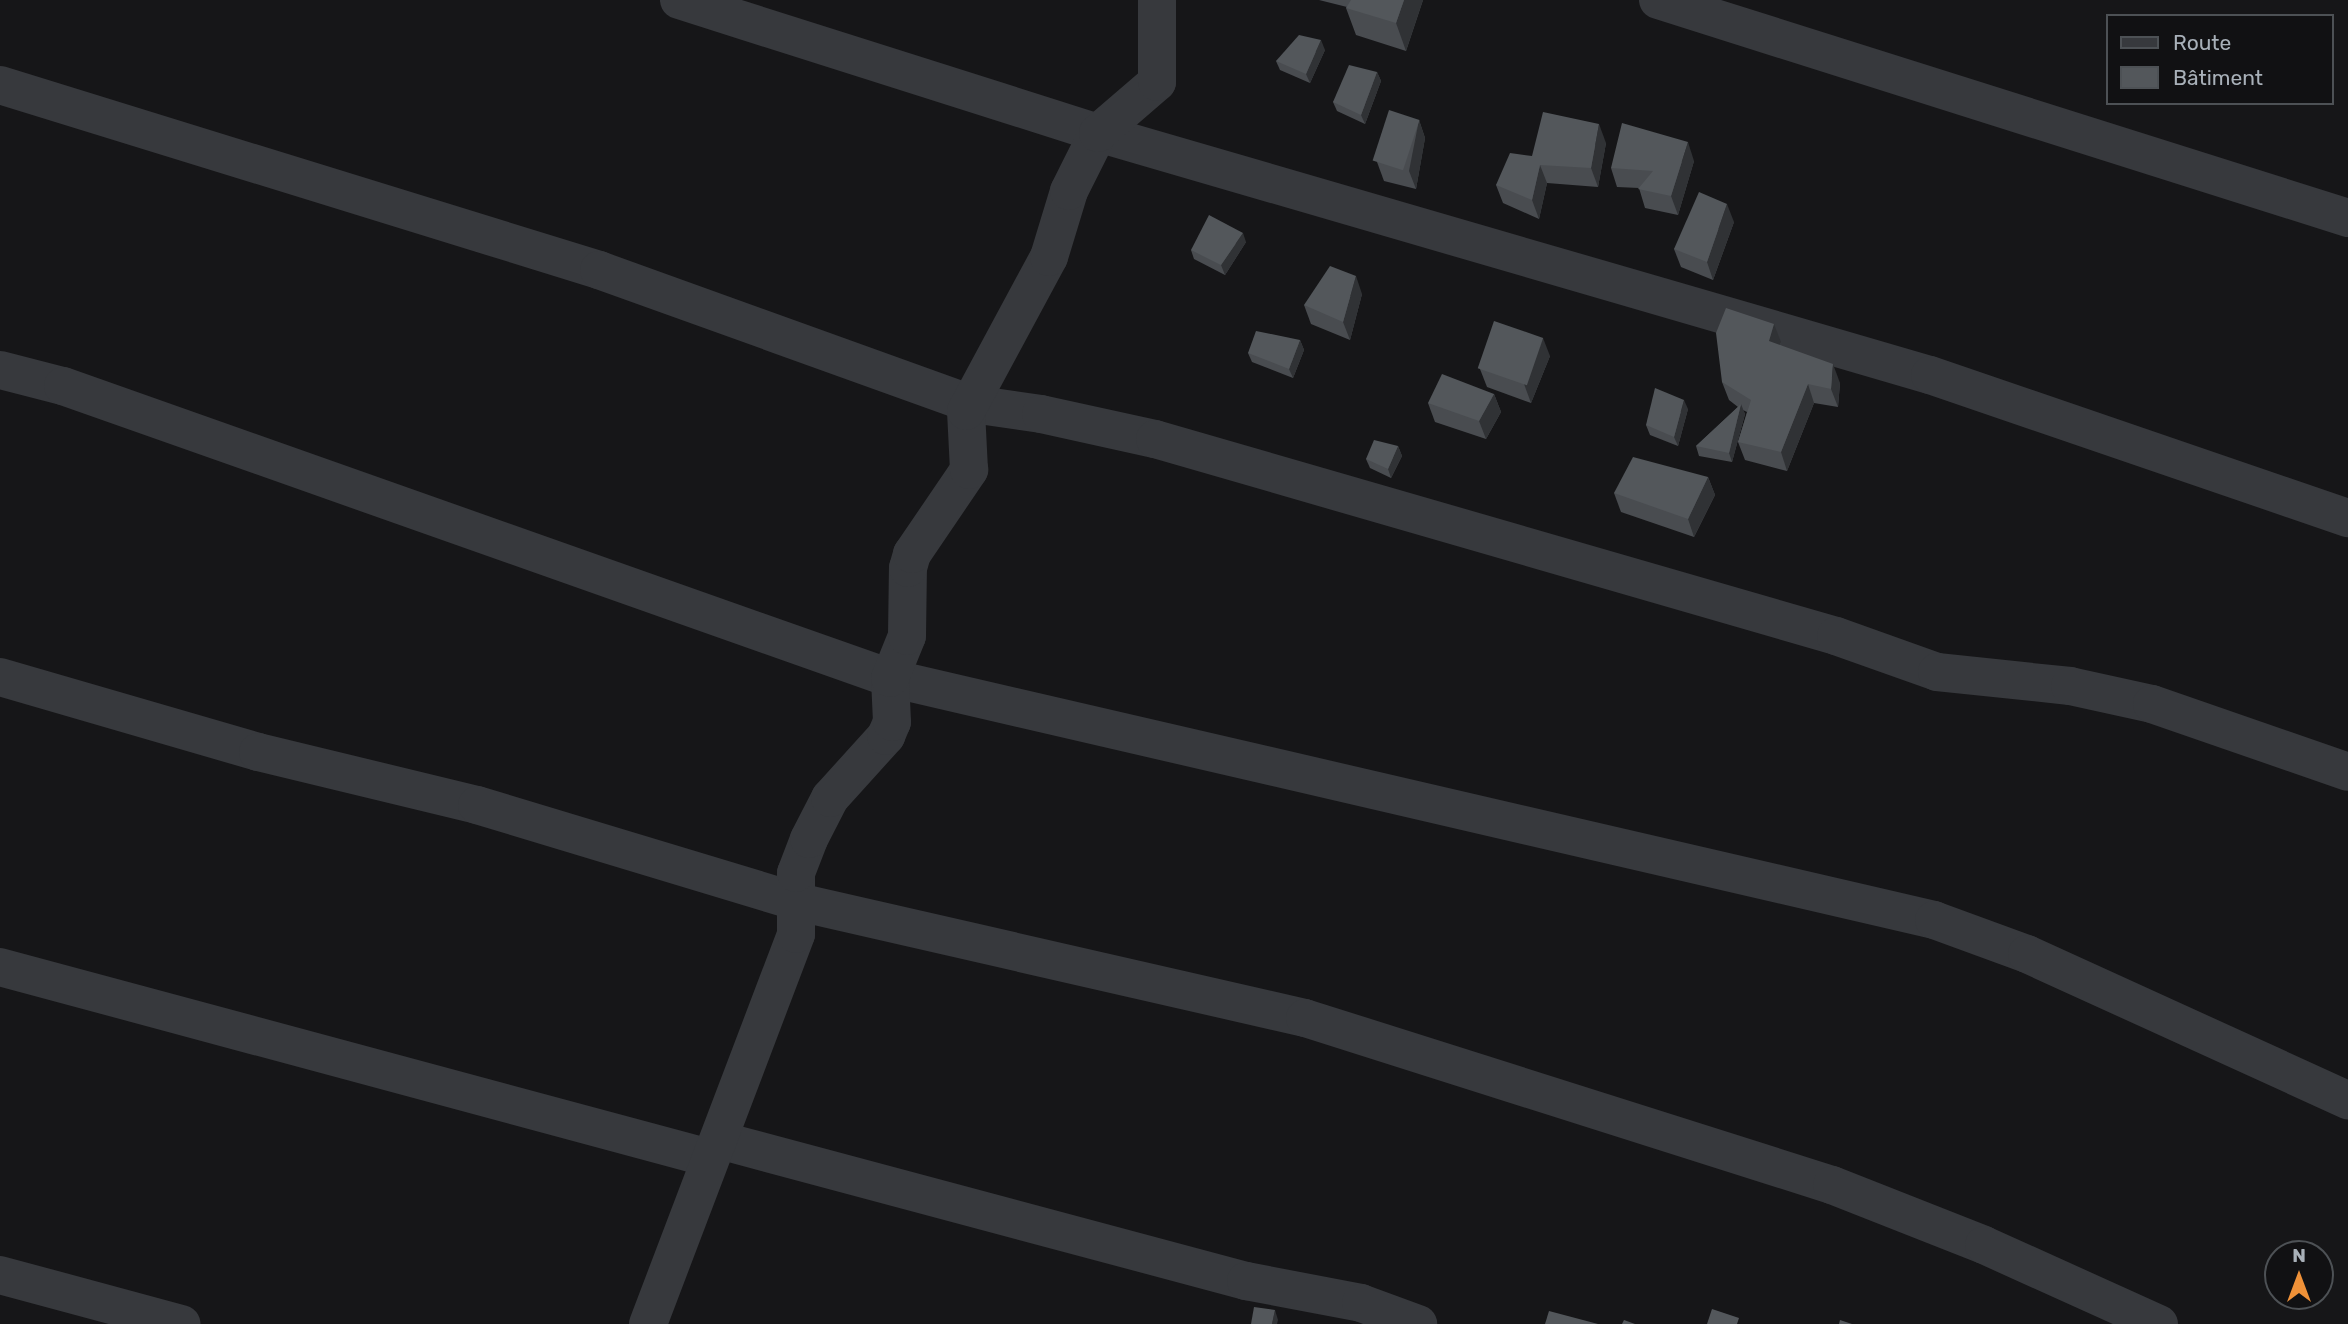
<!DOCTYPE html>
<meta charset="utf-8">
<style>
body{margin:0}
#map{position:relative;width:2348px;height:1324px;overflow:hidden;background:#161618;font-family:Rubik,sans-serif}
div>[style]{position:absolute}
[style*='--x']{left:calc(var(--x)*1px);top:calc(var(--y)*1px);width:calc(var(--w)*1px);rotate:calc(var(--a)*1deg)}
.street>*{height:38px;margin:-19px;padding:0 19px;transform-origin:19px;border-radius:19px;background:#37393d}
.wall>*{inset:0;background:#494c50}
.shaded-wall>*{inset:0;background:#303235}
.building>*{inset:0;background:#53575b;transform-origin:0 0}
span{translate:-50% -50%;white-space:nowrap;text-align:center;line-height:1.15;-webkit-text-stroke:6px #111113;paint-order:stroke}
.legend{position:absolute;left:2106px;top:14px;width:228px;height:91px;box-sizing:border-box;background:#111113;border:2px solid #4d5155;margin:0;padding:9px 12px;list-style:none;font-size:21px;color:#a8b0b8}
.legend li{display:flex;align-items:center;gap:14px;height:35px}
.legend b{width:35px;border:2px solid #4d5155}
.north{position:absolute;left:2264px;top:1240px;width:70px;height:70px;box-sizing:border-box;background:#111113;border:2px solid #4d5155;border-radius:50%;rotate:0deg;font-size:19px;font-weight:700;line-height:28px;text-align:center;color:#a8b0b8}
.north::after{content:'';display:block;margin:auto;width:24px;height:32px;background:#ef9138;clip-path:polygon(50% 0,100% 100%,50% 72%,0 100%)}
</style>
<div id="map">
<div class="street">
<div style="--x:679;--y:0;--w:440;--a:17.6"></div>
<div style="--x:1098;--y:133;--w:866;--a:16.22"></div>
<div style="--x:1930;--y:375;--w:442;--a:18.9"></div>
<div style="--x:1658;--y:0;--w:724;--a:17.53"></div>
<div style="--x:0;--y:85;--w:627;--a:17.16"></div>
<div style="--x:599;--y:270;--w:396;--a:19.8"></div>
<div style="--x:972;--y:404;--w:70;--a:8.2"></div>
<div style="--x:1041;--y:414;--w:117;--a:12.4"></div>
<div style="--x:1155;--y:439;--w:709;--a:16.13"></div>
<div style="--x:1836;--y:636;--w:107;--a:19.6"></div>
<div style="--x:1937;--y:672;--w:134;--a:6"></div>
<div style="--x:2070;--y:686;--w:84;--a:12.4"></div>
<div style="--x:2152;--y:704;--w:207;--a:19.1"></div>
<div style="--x:0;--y:370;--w:65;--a:14.3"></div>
<div style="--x:63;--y:386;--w:877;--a:19.45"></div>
<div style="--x:890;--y:678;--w:1072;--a:13.05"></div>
<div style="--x:1934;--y:920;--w:99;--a:20.1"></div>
<div style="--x:2027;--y:954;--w:353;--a:24.5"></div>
<div style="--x:0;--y:677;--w:269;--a:16.2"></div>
<div style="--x:258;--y:752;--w:225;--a:13.6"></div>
<div style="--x:477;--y:805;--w:335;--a:16.8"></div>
<div style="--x:798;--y:902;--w:520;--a:12.89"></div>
<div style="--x:1305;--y:1018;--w:553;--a:17.58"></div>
<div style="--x:1832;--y:1185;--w:163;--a:21.5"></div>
<div style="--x:1984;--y:1245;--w:192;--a:24.3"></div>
<div style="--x:0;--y:967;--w:734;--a:15.08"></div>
<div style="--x:719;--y:1140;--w:546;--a:14.98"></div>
<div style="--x:1246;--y:1281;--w:117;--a:10.8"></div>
<div style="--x:1361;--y:1303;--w:61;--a:20.2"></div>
<div style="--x:0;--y:1275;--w:188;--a:15.1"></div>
<div style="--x:648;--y:1324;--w:417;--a:-69.2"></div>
<div style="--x:796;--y:934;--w:61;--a:-90"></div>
<div style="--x:796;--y:873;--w:36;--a:-69"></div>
<div style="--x:809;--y:839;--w:46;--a:-62.9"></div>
<div style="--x:830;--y:798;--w:84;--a:-47.9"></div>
<div style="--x:886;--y:736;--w:15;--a:-67"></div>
<div style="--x:892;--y:722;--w:44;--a:-92.6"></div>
<div style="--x:890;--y:678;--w:45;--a:-68"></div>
<div style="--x:907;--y:636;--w:68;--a:-89.2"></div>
<div style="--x:908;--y:568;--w:15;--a:-74"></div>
<div style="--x:912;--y:554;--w:102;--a:-55.8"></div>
<div style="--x:969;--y:470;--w:59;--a:-92.9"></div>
<div style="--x:966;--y:411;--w:175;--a:-61.7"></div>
<div style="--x:1049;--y:257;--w:69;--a:-73.1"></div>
<div style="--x:1069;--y:191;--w:65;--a:-63.4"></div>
<div style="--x:1098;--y:133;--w:78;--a:-40.8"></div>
<div style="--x:1157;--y:82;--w:82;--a:-90"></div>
</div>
<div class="wall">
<div style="clip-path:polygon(1319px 0,1423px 0,1406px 51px,1356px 35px,1346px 8px,1347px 7px)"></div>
<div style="clip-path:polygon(1325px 50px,1310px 83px,1280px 70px,1276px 61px)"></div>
<div style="clip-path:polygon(1377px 72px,1381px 81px,1365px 124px,1337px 111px,1333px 102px)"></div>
<div style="clip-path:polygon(1419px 120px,1425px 138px,1416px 189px,1384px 181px,1377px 162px)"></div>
<div style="clip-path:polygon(1606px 143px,1598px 187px,1547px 183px,1539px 219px,1503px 203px,1496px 185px,1532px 156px)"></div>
<div style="clip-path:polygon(1694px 161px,1678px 215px,1645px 208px,1639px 188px,1617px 187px,1611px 168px)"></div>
<div style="clip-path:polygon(1734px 222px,1713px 280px,1681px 267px,1674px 249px)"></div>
<div style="clip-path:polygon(1246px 242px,1225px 275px,1194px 259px,1191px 250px)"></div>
<div style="clip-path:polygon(1362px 294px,1350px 340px,1311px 324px,1304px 305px)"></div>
<div style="clip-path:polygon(1300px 340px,1304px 350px,1293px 378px,1252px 362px,1248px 353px)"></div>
<div style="clip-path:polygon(1781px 342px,1780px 345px,1840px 383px,1838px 407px,1814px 403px,1787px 471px,1745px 460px,1738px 442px,1747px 412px,1743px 410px,1745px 414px,1732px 462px,1699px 456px,1696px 446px,1738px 407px,1729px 400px,1722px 382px)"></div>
<div style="clip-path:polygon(1550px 356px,1531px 403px,1487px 387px,1480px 369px)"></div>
<div style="clip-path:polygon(1494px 394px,1501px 412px,1486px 439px,1435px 422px,1428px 403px)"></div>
<div style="clip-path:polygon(1688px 409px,1678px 446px,1650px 435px,1646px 425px)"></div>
<div style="clip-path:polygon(1398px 446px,1402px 456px,1391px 478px,1370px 468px,1366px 459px)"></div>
<div style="clip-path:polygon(1708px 477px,1715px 495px,1694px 537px,1621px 512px,1614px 493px)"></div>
</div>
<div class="shaded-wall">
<div style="clip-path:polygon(1404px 0,1423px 0,1406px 51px,1396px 23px)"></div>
<div style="clip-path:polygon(1321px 40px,1325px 50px,1310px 83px,1306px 74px)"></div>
<div style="clip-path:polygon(1377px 72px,1381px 81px,1365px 124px,1361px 115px)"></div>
<div style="clip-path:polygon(1419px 120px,1425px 138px,1416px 189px,1409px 171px)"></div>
<div style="clip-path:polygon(1599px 124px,1606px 143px,1598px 187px,1591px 168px)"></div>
<div style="clip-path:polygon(1688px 142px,1694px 161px,1678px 215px,1671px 196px)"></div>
<div style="clip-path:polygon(1540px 165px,1547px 183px,1539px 219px,1532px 200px)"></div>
<div style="clip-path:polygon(1727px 204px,1734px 222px,1713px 280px,1707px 262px)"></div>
<div style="clip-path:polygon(1243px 233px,1246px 242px,1225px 275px,1221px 265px)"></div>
<div style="clip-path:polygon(1356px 276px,1362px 294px,1350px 340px,1343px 322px)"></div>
<div style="clip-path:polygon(1774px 324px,1781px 342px,1775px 360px,1769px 341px)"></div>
<div style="clip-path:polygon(1543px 338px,1550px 356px,1531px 403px,1524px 384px)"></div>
<div style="clip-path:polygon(1300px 340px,1304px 350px,1293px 378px,1289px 369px)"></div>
<div style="clip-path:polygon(1833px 364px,1840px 383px,1838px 407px,1831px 389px)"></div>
<div style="clip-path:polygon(1808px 384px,1814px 403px,1787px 471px,1781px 452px)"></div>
<div style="clip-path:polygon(1494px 394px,1501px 412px,1486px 439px,1479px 421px)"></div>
<div style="clip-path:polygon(1684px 400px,1688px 409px,1678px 446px,1674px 437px)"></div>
<div style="clip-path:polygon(1741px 404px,1745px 414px,1732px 462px,1729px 453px)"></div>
<div style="clip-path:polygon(1398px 446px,1402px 456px,1391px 478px,1388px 469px)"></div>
<div style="clip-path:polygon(1708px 477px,1715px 495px,1694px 537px,1688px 519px)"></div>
<div style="clip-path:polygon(1275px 1310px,1278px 1320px,1277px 1324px,1272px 1324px)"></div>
</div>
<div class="building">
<div style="clip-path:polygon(1351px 0,1404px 0,1396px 23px,1346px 8px)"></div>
<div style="clip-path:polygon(1299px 35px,1321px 40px,1306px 74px,1276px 61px)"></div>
<div style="clip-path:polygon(1349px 65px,1377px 72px,1361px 115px,1333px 102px)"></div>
<div style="left:1389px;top:110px;width:32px;height:53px;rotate:18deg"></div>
<div style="clip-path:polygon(1543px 112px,1599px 124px,1591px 168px,1540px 165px,1532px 200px,1496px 185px,1510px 153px,1532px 156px)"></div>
<div style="clip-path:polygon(1622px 123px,1688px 142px,1671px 196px,1638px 189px,1653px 171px,1611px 168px)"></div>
<div style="clip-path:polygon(1699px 192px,1727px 204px,1707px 262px,1674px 249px)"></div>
<div style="clip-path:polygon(1209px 215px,1243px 233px,1221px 265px,1191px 250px)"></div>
<div style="clip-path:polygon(1330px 266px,1356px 276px,1343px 322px,1304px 305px)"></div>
<div style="clip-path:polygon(1726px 308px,1774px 324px,1769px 341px,1833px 364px,1831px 389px,1808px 384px,1781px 452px,1738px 442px,1751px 400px,1722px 382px,1716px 333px)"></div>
<div style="left:1494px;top:321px;width:52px;height:50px;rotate:19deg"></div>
<div style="clip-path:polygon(1256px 331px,1300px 340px,1289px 369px,1248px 353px)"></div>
<div style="clip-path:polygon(1442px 374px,1494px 394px,1479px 421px,1428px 403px)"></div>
<div style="clip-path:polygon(1655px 388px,1684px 400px,1674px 437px,1646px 425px)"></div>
<div style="clip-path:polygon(1741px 404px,1729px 453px,1696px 446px)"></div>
<div style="clip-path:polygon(1374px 440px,1398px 446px,1388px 469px,1366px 459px)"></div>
<div style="clip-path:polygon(1633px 457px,1708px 477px,1688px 519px,1614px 493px)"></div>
<div style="clip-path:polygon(1254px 1307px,1275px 1310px,1272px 1324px,1251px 1324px)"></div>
<div style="clip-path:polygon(1712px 1309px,1739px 1318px,1737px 1324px,1707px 1324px)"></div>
<div style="clip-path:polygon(1549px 1311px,1598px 1324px,1545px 1324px)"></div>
<div style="clip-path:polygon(1624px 1320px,1635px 1324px,1622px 1324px)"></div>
<div style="clip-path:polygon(1840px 1320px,1852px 1324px,1839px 1324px)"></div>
</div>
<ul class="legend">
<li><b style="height:9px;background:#37393d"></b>Route</li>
<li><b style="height:19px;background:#53575b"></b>Bâtiment</li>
</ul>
<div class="north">N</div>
</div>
